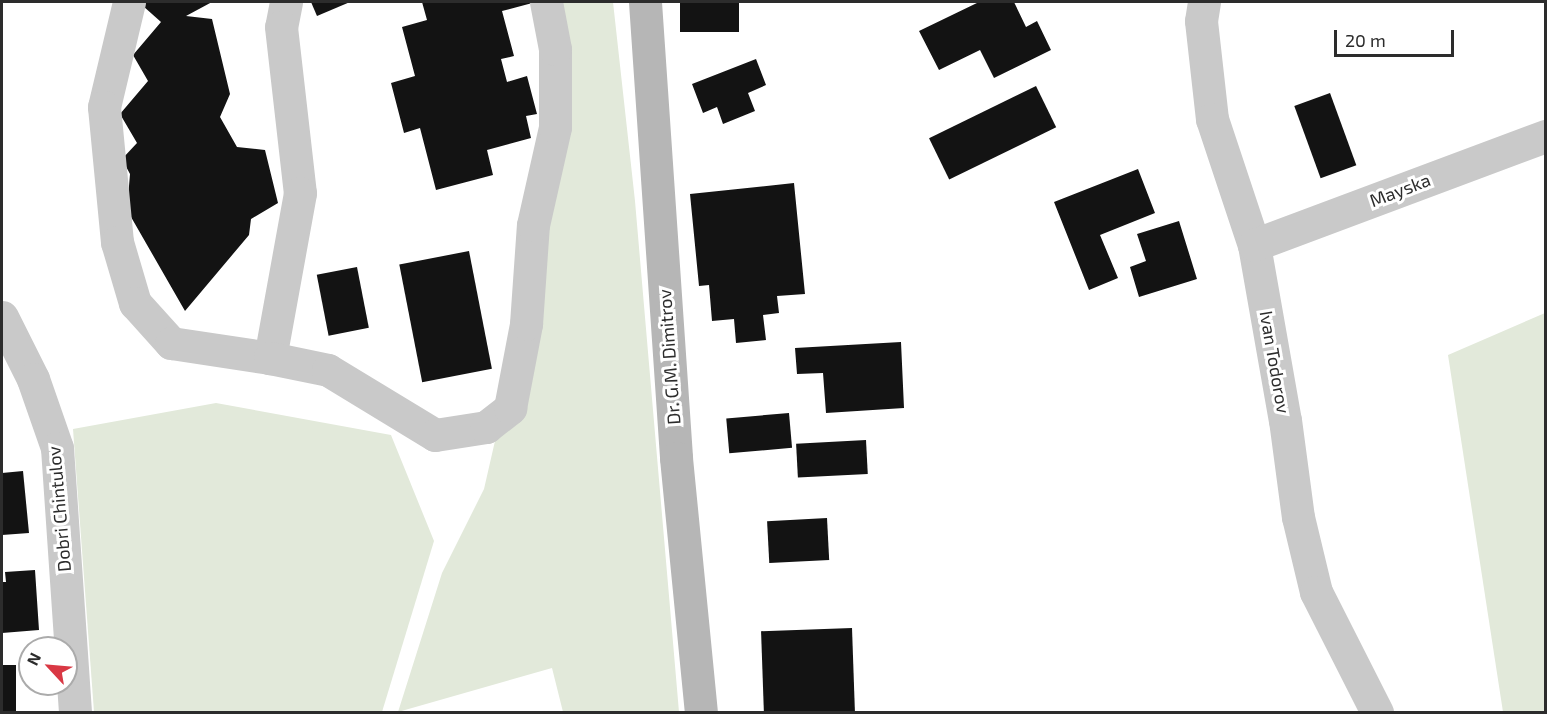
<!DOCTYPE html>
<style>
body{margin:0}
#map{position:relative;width:1547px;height:714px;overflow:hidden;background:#fff;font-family:"Exo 2",sans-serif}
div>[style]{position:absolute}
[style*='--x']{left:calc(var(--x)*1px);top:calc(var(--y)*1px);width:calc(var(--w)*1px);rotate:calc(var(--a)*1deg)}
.green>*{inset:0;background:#e2e9da}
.building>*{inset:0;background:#131313;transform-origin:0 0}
.street>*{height:33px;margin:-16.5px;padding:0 16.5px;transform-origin:16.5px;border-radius:16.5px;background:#c9c9c9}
.secondary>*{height:33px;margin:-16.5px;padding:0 16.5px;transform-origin:16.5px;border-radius:16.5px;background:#b6b6b6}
span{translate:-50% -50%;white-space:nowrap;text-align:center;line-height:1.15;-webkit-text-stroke:6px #fff;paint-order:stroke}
.street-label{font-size:18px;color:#2c2c2c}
.frame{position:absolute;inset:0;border:3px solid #2c2c2c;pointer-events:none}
.north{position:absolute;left:18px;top:636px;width:60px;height:60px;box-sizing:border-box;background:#fff;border:2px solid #ababab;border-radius:50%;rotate:296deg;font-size:16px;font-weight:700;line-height:24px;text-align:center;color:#2c2c2c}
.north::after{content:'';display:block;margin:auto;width:21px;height:27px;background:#d93844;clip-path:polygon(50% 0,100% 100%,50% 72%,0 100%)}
.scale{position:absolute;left:1334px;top:30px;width:120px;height:27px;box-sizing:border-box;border:3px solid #2c2c2c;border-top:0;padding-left:8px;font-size:18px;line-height:21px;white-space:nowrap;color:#2c2c2c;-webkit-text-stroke:4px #fff;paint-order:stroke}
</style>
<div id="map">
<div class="green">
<div style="clip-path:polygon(560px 2px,613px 2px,635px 201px,679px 712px,563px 712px,552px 668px,398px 712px,442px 573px,484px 489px,553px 187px)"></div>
<div style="clip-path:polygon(1545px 313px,1545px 712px,1503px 712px,1448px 355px)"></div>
<div style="clip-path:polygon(216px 403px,391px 435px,434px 541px,382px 712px,94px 712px,73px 429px)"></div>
</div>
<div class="building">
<div style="clip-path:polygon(145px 2px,212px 2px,186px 16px,212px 19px,230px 94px,220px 117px,237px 147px,265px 150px,278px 203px,251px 219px,249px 235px,185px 311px,127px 210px,130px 174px,122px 159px,137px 143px,120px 114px,148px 81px,133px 55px,161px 22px,143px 6px)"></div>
<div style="clip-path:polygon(311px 2px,350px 2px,317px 16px)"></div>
<div style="clip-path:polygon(422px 2px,536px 2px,502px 11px,514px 56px,501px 59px,507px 82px,527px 76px,537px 114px,526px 116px,531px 138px,487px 150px,493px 175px,436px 190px,420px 128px,404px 133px,391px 83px,415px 76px,402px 27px,427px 20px)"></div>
<div style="left:680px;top:2px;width:59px;height:30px"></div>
<div style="clip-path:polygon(979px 2px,1014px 2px,1026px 27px,1037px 21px,1051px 50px,994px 78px,980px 50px,939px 70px,919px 31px)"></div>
<div style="clip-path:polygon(756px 59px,766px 85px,748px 93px,755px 111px,723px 124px,717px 107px,703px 113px,692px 84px)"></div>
<div style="left:1036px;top:86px;width:46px;height:119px;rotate:64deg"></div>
<div style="left:1330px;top:93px;width:77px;height:38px;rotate:70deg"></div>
<div style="clip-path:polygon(1138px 169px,1155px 213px,1100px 235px,1118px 278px,1089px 290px,1054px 202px)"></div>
<div style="clip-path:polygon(794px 183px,805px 294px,777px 296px,779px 313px,763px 315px,766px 340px,736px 343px,734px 319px,712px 321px,709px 285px,699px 286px,690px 194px)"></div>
<div style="clip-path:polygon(1179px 221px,1197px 279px,1139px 297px,1130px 267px,1146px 261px,1137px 234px)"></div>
<div style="left:469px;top:251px;width:120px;height:71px;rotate:79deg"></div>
<div style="left:357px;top:267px;width:62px;height:41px;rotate:79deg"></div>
<div style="clip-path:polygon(901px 342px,904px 408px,826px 413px,823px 373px,797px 374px,795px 348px)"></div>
<div style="left:789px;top:413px;width:35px;height:63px;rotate:85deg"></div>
<div style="left:866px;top:440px;width:34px;height:70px;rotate:87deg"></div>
<div style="clip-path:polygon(23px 471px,29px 533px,2px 535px,2px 473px)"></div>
<div style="left:827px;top:518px;width:42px;height:60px;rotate:87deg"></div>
<div style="clip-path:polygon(35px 570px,39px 630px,2px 633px,2px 582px,6px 582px,5px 572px)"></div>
<div style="left:852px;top:628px;width:84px;height:91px;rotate:88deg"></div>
<div style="left:2px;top:665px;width:14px;height:47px"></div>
</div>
<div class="street">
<div style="--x:129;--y:2;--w:108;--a:103.4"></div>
<div style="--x:104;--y:107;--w:136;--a:84.5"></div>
<div style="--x:117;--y:242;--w:64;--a:73.6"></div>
<div style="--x:135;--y:303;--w:54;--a:48"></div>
<div style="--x:171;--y:343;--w:100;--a:8.6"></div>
<div style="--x:286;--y:2;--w:25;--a:101"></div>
<div style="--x:281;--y:27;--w:167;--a:83.5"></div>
<div style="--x:300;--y:193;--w:168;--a:100.3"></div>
<div style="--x:270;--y:358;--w:59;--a:11.7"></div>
<div style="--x:328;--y:370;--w:125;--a:31.3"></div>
<div style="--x:435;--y:435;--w:52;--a:-8.9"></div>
<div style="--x:486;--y:427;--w:31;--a:-38"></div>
<div style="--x:510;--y:408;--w:86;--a:-79.2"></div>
<div style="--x:526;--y:324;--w:99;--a:-86"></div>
<div style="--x:533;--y:225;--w:100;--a:-77.3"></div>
<div style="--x:555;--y:127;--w:78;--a:-90"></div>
<div style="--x:555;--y:49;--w:48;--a:-100.8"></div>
<div style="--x:1204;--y:2;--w:19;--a:99"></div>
<div style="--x:1201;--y:21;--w:99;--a:83.6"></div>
<div style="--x:1212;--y:119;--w:133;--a:71.6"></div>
<div style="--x:1254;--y:245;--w:178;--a:80"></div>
<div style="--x:1285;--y:420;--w:98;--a:82.4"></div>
<div style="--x:1298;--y:517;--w:77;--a:76.5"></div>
<div style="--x:1316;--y:592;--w:135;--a:63.1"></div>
<div style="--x:1254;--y:245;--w:312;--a:-20.5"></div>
<div style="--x:2;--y:317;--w:69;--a:63.4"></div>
<div style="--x:33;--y:379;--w:73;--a:70.8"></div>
<div style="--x:57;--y:448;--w:265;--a:86.1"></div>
</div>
<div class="secondary">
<div style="--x:645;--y:2;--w:457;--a:86.1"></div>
<div style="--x:676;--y:458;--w:255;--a:84.4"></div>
</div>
<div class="street-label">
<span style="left:1400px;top:190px;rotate:-21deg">Mayska</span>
<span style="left:669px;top:357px;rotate:-94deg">Dr. G.M. Dimitrov</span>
<span style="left:1275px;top:362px;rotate:80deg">Ivan Todorov</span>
<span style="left:59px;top:509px;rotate:-95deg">Dobri Chintulov</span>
</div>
<div class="frame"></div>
<div class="north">N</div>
<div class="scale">20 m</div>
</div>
